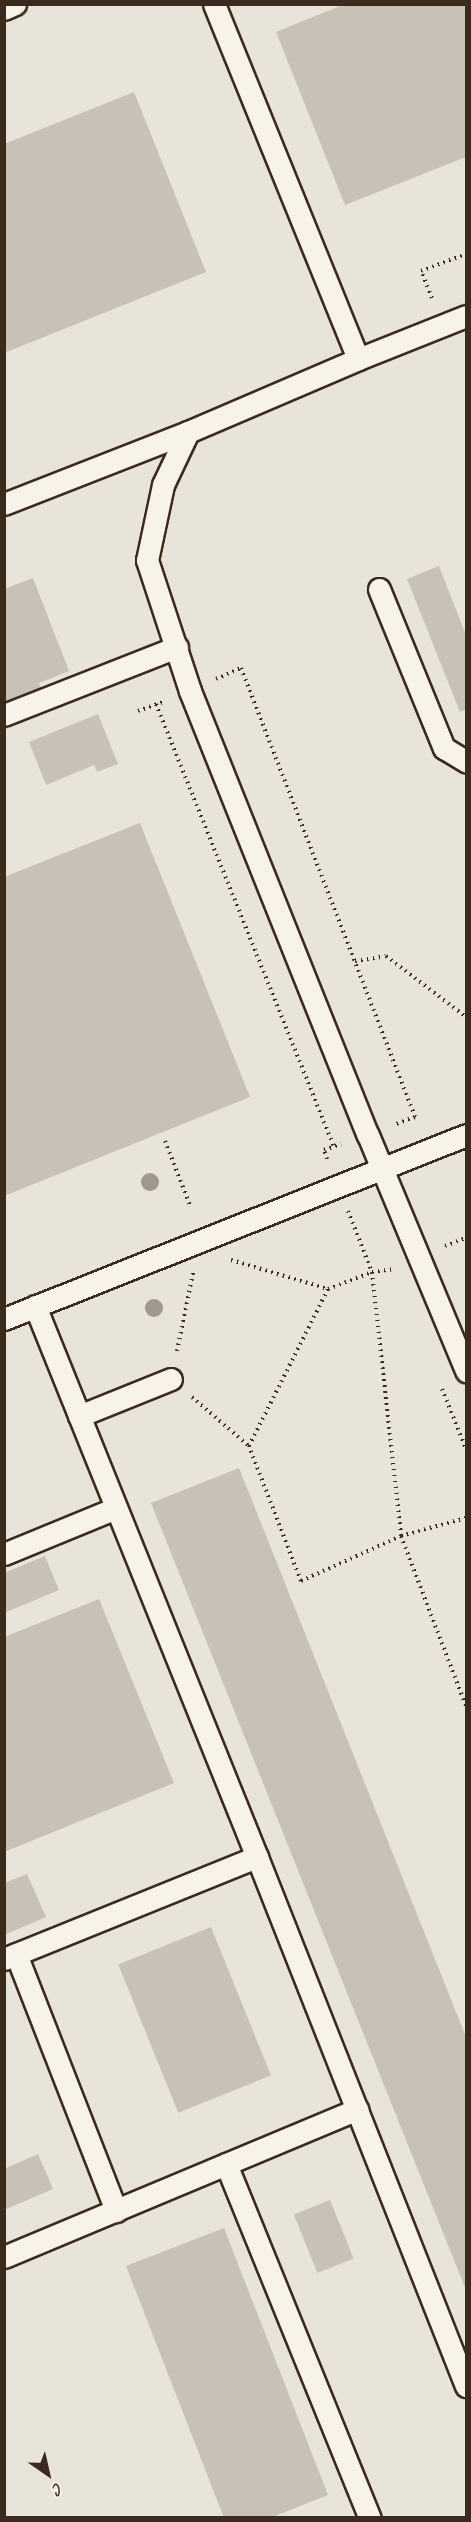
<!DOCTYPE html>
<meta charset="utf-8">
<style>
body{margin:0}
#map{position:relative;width:471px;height:2522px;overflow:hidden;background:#f7f3e8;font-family:Caveat,sans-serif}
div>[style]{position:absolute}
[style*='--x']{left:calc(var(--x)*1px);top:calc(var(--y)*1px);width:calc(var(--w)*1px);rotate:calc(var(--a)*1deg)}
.built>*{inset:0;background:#e9e4d9;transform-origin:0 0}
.building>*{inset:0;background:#c8c1b6;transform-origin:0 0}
.path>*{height:4px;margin-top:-2px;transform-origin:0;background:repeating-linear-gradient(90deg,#3b2a1e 0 1.5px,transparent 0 6px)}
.roads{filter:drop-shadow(2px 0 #3b2a1e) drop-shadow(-2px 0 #3b2a1e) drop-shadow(0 2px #3b2a1e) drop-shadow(0 -2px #3b2a1e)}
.service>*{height:21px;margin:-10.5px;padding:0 10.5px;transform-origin:10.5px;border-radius:10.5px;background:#f7f3e8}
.trees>*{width:18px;height:18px;margin:-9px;border-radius:50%;background:#a1978c}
span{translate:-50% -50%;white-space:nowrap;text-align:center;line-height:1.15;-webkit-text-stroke:6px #f7f3e8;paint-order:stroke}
.frame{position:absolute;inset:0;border:6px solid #3b2a1e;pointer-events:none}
.north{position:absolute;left:18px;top:2444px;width:60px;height:60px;-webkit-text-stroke:4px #f7f3e8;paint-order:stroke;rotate:146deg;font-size:16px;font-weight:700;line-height:24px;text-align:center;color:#3b2a1e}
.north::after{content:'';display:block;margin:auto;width:21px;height:27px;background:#3b2a1e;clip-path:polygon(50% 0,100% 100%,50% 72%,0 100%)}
</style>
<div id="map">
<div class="built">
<div style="left:5px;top:5px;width:461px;height:2512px"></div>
</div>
<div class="building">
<div style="clip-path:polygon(345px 4px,466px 4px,466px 157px,345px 205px,276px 32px)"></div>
<div style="clip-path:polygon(134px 92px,206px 272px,4px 353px,4px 144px)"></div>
<div style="clip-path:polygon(439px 566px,466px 635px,466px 709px,460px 712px,407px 579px)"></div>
<div style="clip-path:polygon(33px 578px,69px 671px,39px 683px,44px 696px,4px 711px,4px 589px)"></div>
<div style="clip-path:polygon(98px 714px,118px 764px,97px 772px,94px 765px,46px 785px,29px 742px)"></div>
<div style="clip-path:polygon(140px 823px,250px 1097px,4px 1196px,4px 877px)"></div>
<div style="clip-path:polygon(239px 1468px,466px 2037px,466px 2290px,151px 1503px)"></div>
<div style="clip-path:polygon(45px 1556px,59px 1590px,4px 1613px,4px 1573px)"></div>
<div style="clip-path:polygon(99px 1599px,174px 1783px,4px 1852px,4px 1637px)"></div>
<div style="clip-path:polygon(27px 1874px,46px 1917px,4px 1935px,4px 1883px)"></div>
<div style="left:211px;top:1927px;width:160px;height:100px;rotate:68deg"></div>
<div style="clip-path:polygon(38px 2154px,53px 2189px,4px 2210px,4px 2169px)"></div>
<div style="left:330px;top:2200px;width:63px;height:39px;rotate:68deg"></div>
<div style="clip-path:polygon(224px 2228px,328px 2495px,270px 2518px,224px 2518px,126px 2266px)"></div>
</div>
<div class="path">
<div style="--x:432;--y:298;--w:29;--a:-112"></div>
<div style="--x:421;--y:271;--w:48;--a:-20.7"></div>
<div style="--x:216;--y:679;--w:27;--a:-24"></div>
<div style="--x:241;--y:668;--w:482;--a:68.8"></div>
<div style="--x:415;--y:1117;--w:23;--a:160"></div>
<div style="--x:156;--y:704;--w:476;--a:68.1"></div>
<div style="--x:138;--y:711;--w:29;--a:-20"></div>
<div style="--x:355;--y:961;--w:31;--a:-9"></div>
<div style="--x:386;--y:956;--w:101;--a:37.3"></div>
<div style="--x:165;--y:1141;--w:69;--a:68.7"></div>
<div style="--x:327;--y:1159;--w:9;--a:-108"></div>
<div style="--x:324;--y:1150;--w:18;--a:-19"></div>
<div style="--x:348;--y:1211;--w:66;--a:68.5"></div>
<div style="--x:372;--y:1272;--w:22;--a:-8"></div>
<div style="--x:445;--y:1246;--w:22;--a:-21"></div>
<div style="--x:231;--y:1260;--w:101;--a:16.6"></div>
<div style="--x:177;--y:1351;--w:80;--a:-78.4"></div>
<div style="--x:442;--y:1389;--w:65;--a:68.2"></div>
<div style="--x:192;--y:1397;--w:75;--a:40.7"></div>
<div style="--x:466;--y:1518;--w:67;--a:164.5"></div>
<div style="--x:401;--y:1536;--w:110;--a:155.8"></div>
<div style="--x:301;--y:1581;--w:145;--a:-111.1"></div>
<div style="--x:249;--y:1446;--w:176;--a:-63.3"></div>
<div style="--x:328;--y:1289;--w:47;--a:-21.1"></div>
<div style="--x:372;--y:1272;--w:266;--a:83.7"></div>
<div style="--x:401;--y:1536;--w:182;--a:69.1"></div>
</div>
<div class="roads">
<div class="service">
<div style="--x:214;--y:4;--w:383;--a:67.9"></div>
<div style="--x:4;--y:9;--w:12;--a:-24"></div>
<div style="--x:188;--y:432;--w:59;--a:115.3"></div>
<div style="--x:163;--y:485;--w:77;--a:102"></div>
<div style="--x:147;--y:560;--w:138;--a:71.8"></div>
<div style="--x:190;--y:691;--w:478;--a:68.2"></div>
<div style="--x:368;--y:1135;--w:256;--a:67.4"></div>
<div style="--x:4;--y:504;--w:198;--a:-21.4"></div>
<div style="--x:188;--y:432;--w:185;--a:-23.2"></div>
<div style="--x:358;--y:359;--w:116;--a:-21.7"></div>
<div style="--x:379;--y:589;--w:172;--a:67.8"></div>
<div style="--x:444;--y:748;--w:26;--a:31"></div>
<div style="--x:4;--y:715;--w:186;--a:-21.5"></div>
<div style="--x:35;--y:1306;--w:594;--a:68.06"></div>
<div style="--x:4;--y:1319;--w:497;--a:-21.7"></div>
<div style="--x:79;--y:1416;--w:99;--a:-21.9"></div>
<div style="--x:4;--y:1554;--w:121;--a:-22.3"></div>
<div style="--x:16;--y:1954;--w:276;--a:68.7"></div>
<div style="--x:4;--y:1959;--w:273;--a:-22"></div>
<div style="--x:257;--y:1857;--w:569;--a:68.44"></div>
<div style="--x:226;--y:2164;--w:382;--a:67.9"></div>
<div style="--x:4;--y:2257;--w:383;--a:-22.7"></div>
</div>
</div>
<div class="trees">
<div style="left:150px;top:1182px"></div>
<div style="left:154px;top:1308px"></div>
</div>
<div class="frame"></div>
<div class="north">С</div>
</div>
